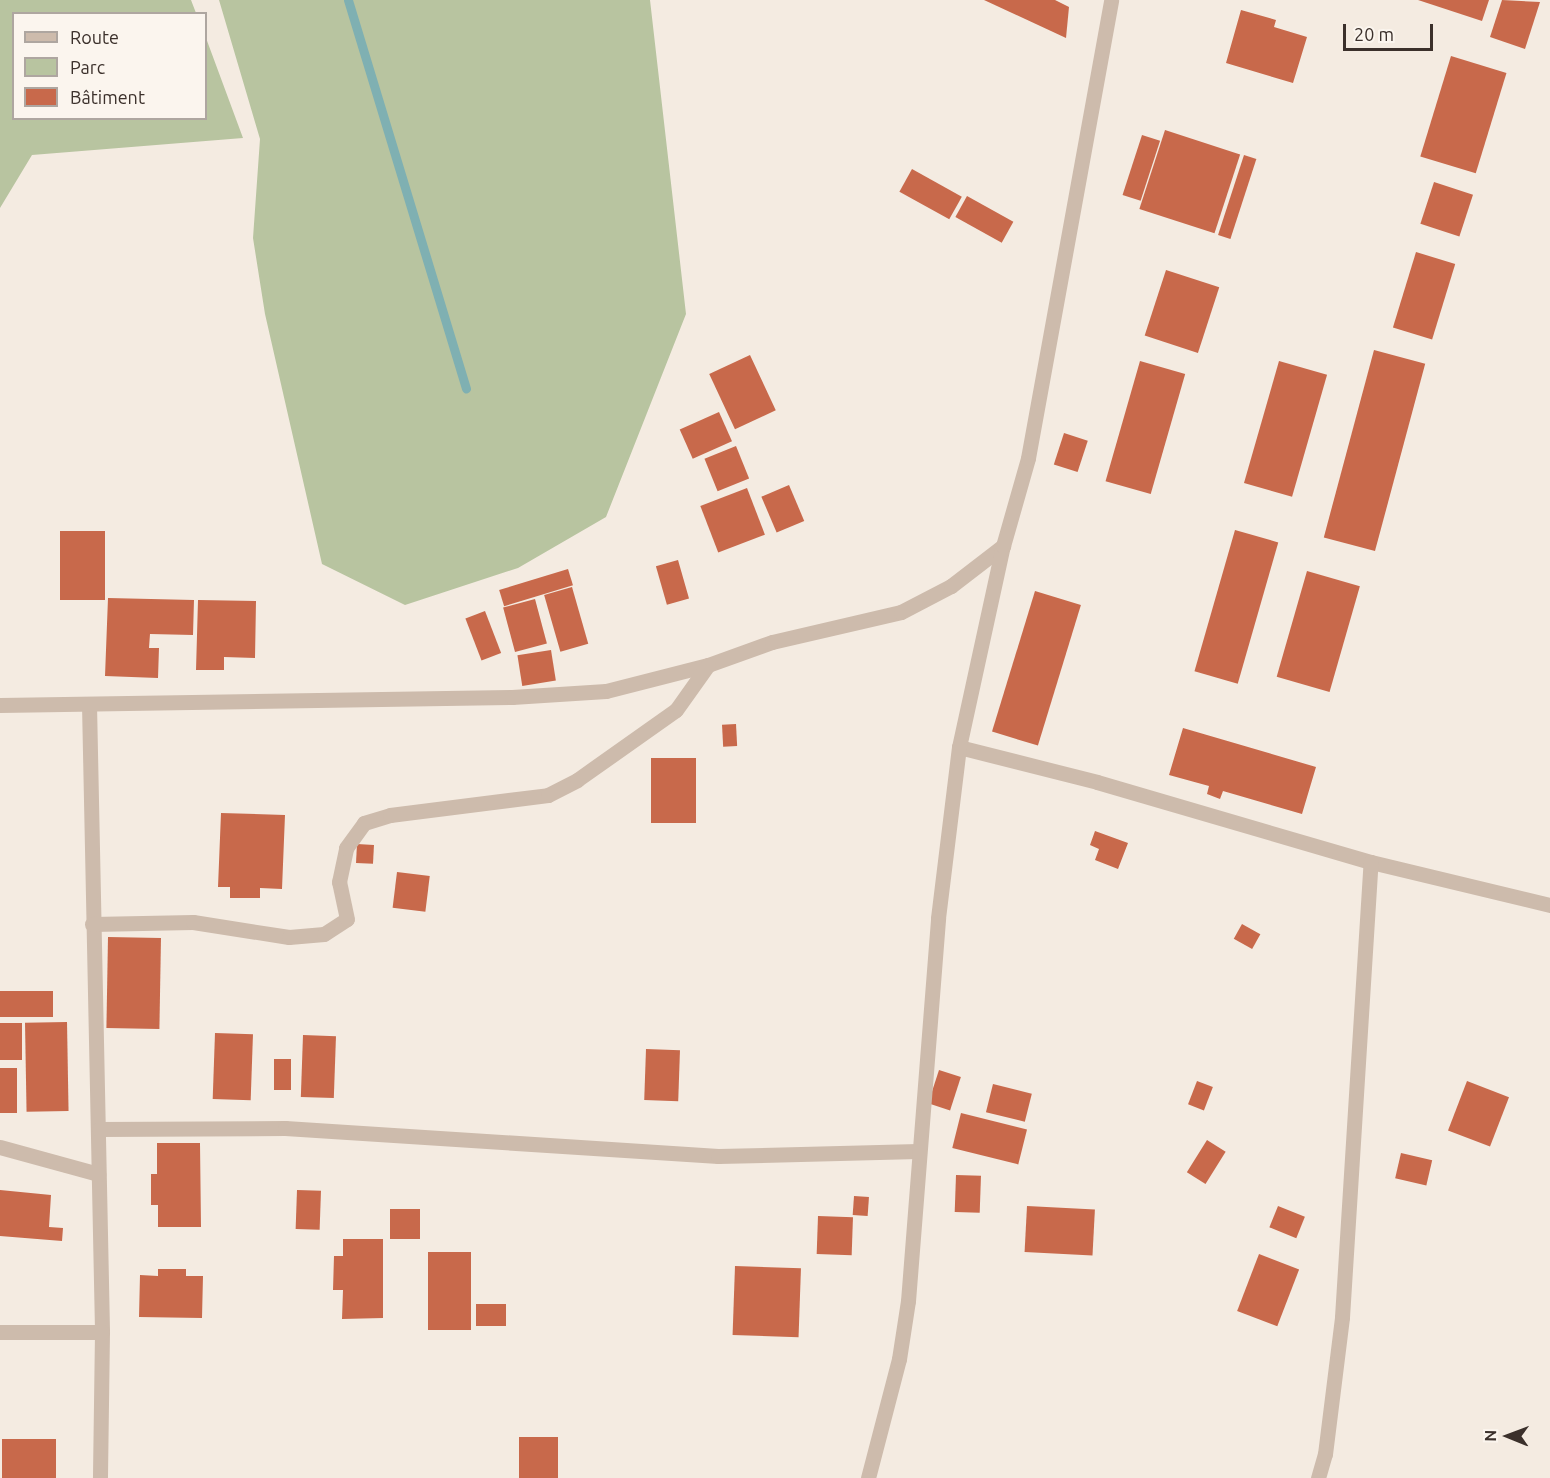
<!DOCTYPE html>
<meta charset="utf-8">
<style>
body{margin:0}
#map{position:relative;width:1550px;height:1478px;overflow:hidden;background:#f4ebe1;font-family:Ubuntu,sans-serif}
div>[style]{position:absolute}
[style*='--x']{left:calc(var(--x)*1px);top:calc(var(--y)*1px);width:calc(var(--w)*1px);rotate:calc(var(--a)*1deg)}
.green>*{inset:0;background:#b8c4a0}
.stream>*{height:9px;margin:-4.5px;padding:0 4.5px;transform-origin:4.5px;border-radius:4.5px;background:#7fb0b2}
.building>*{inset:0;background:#c8694b;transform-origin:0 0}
.minor>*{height:15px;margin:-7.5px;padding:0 7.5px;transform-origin:7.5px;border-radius:7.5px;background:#cdbbac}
span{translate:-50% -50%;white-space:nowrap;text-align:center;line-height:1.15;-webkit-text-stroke:6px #fbf5ee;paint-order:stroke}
.legend{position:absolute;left:12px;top:12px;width:195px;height:108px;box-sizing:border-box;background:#fbf5ee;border:2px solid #aea6a0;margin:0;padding:8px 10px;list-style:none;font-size:18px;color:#3b302b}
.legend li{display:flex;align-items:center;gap:12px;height:30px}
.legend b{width:30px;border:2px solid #aea6a0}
.north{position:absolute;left:1478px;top:1406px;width:60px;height:60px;-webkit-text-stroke:4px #fbf5ee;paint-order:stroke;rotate:271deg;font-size:16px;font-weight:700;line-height:24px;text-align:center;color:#3b302b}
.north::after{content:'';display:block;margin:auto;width:21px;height:27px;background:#3b302b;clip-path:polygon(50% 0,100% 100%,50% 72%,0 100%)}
.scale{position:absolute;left:1343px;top:24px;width:90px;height:27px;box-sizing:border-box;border:3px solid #3b302b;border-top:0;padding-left:8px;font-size:18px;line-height:21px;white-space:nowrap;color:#3b302b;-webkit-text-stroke:4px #fbf5ee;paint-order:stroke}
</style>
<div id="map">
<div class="green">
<div style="clip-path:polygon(0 0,191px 0,196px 13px,14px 14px,14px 118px,206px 118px,206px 38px,243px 138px,32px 155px,0 208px)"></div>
<div style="clip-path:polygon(219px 0,650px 0,686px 314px,606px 517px,518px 568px,405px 605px,322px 564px,265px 314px,253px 238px,260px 139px)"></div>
</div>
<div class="stream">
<div style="--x:348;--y:0;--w:406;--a:73.1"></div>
</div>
<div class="building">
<div style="clip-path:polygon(984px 0,1055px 0,1069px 7px,1066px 38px)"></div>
<div style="clip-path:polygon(1418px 0,1489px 0,1482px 21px)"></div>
<div style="clip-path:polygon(1502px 0,1540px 2px,1525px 49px,1490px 37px)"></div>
<div style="clip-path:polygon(1241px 10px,1276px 20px,1274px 27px,1307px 37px,1293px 83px,1226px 63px)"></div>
<div style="left:1451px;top:56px;width:58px;height:105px;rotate:17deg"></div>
<div style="left:1165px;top:130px;width:79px;height:83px;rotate:18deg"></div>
<div style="left:1142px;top:135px;width:19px;height:63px;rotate:18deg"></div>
<div style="left:1244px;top:155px;width:13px;height:84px;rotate:18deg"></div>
<div style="left:912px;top:169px;width:57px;height:26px;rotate:29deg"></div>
<div style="left:1434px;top:182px;width:41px;height:44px;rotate:18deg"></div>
<div style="left:967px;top:196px;width:53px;height:24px;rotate:29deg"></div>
<div style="left:1416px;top:252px;width:41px;height:79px;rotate:17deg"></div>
<div style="left:1166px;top:270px;width:56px;height:69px;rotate:18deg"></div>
<div style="left:1374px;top:350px;width:53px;height:194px;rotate:15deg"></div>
<div style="left:750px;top:355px;width:61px;height:45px;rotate:65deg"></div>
<div style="left:1140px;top:361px;width:47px;height:125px;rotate:16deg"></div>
<div style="left:1279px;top:361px;width:50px;height:127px;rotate:16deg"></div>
<div style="left:719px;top:412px;width:32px;height:43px;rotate:66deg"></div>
<div style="left:1064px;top:433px;width:25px;height:33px;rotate:18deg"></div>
<div style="left:736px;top:446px;width:35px;height:34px;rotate:68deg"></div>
<div style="left:789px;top:485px;width:39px;height:30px;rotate:67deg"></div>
<div style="left:747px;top:488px;width:50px;height:50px;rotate:69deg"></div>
<div style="left:1235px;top:530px;width:45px;height:147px;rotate:16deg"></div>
<div style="left:60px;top:531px;width:45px;height:69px"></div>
<div style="left:678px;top:560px;width:40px;height:23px;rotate:74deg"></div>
<div style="left:568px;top:569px;width:17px;height:72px;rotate:73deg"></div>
<div style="left:1307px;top:571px;width:55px;height:110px;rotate:16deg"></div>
<div style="left:572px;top:587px;width:59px;height:29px;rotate:74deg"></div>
<div style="left:1035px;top:591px;width:48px;height:147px;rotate:17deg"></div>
<div style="clip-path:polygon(108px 598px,194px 600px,193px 635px,150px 634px,149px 648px,159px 648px,158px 678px,105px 676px)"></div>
<div style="left:535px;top:599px;width:46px;height:33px;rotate:75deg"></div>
<div style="clip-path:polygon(198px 600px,256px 601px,255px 658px,224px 657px,224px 670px,196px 670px)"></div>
<div style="left:485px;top:611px;width:45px;height:21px;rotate:69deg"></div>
<div style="left:551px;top:650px;width:31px;height:34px;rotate:81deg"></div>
<div style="left:736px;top:724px;width:22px;height:14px;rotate:87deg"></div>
<div style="clip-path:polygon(1183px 728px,1316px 767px,1302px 814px,1223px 791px,1220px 799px,1207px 794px,1209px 786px,1169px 775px)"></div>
<div style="left:651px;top:758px;width:45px;height:65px"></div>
<div style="clip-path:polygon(221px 813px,285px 815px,282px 889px,260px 888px,260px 898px,230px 898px,230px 887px,218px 887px)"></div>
<div style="clip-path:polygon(1095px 831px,1128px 843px,1118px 869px,1095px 860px,1099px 849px,1090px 845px)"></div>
<div style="left:357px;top:844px;width:17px;height:19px;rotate:3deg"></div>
<div style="left:397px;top:872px;width:33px;height:36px;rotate:7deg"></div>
<div style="left:1242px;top:924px;width:21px;height:17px;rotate:29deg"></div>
<div style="left:108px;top:937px;width:53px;height:91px;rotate:1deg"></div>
<div style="left:0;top:991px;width:53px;height:26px"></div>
<div style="left:67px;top:1022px;width:89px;height:42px;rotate:89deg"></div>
<div style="left:0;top:1023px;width:22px;height:37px"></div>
<div style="left:215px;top:1033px;width:38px;height:66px;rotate:2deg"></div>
<div style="left:303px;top:1035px;width:33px;height:62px;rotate:2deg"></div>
<div style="left:646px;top:1049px;width:34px;height:51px;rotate:2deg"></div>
<div style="left:274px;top:1059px;width:17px;height:31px"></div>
<div style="left:0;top:1068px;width:17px;height:45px"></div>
<div style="left:939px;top:1070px;width:23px;height:35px;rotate:18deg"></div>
<div style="left:1197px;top:1081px;width:17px;height:25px;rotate:21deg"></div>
<div style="left:1467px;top:1081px;width:45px;height:53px;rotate:21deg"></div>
<div style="left:993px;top:1084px;width:40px;height:29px;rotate:14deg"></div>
<div style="left:961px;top:1113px;width:68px;height:36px;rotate:14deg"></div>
<div style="left:1207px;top:1140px;width:22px;height:38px;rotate:32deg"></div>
<div style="clip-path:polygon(157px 1143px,200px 1143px,201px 1227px,158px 1227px,158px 1205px,151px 1205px,151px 1174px,157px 1174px)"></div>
<div style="left:1401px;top:1153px;width:32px;height:26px;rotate:13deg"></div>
<div style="left:956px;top:1175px;width:25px;height:37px;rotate:2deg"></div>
<div style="clip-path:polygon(0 1190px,51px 1195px,49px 1227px,63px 1228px,62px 1241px,0 1236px)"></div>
<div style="left:297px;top:1190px;width:24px;height:39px;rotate:2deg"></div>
<div style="left:854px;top:1196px;width:15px;height:19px;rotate:4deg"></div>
<div style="left:1027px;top:1206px;width:68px;height:46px;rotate:3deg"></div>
<div style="left:1278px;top:1206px;width:29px;height:23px;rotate:22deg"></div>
<div style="left:390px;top:1209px;width:30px;height:30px"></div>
<div style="left:818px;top:1216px;width:35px;height:38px;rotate:2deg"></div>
<div style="clip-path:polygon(343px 1239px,383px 1239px,383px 1318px,342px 1319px,343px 1290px,333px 1290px,334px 1256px,343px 1256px)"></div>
<div style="left:471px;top:1252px;width:78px;height:43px;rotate:90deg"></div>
<div style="left:1259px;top:1254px;width:43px;height:61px;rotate:21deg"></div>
<div style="left:735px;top:1266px;width:66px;height:69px;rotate:2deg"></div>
<div style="clip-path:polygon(158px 1269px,186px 1269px,186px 1276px,203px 1276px,202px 1318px,139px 1317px,140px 1275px,158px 1276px)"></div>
<div style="left:476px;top:1304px;width:30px;height:22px"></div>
<div style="left:519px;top:1437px;width:39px;height:41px"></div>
<div style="left:2px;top:1439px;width:54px;height:39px"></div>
</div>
<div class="minor">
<div style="--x:89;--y:704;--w:628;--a:88.81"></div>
<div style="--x:102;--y:1332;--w:146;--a:90.8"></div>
<div style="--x:0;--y:705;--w:512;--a:-0.9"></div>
<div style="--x:512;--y:697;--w:94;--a:-3.7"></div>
<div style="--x:606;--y:691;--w:105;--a:-14.3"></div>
<div style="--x:708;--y:665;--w:68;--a:-19.8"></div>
<div style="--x:772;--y:642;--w:132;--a:-13.1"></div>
<div style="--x:901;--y:612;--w:56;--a:-27.5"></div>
<div style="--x:951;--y:586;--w:66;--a:-37.6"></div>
<div style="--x:959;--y:747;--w:142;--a:14.2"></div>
<div style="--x:1097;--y:782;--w:285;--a:16.3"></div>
<div style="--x:1371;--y:862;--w:184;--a:13.5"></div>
<div style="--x:92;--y:924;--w:101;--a:-1.1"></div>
<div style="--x:193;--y:922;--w:97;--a:8.9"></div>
<div style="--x:289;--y:937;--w:35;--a:-5"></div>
<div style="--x:324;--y:934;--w:27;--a:-33"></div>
<div style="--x:347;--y:919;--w:38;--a:-102"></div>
<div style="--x:339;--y:882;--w:35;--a:-78"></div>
<div style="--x:346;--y:848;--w:31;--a:-54"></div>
<div style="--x:364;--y:823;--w:27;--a:-17"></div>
<div style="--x:390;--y:815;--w:159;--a:-7.2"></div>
<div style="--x:548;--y:795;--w:33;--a:-27"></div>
<div style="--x:577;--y:780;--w:121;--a:-35.3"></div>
<div style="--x:676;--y:710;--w:55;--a:-54.6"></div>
<div style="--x:99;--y:1129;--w:186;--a:-0.3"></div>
<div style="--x:285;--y:1128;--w:434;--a:3.7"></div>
<div style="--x:718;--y:1156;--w:200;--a:-1.4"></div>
<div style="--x:0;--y:1147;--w:102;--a:15.4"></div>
<div style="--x:0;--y:1332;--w:102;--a:0"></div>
<div style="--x:868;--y:1478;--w:123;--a:-75.4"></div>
<div style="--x:899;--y:1359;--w:59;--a:-81.2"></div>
<div style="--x:908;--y:1301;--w:384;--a:-85.5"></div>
<div style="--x:938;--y:918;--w:172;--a:-83"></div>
<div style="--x:959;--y:747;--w:206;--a:-77.7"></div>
<div style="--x:1003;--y:546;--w:91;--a:-74.1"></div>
<div style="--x:1028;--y:458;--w:465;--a:-79.7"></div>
<div style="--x:1318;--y:1478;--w:25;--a:-74"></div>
<div style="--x:1325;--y:1454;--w:138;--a:-82.9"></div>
<div style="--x:1342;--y:1317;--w:456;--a:-86.4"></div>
</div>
<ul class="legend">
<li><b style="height:8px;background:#cdbbac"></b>Route</li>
<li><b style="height:16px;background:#b8c4a0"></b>Parc</li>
<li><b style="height:16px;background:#c8694b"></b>Bâtiment</li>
</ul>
<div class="north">N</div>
<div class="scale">20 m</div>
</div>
